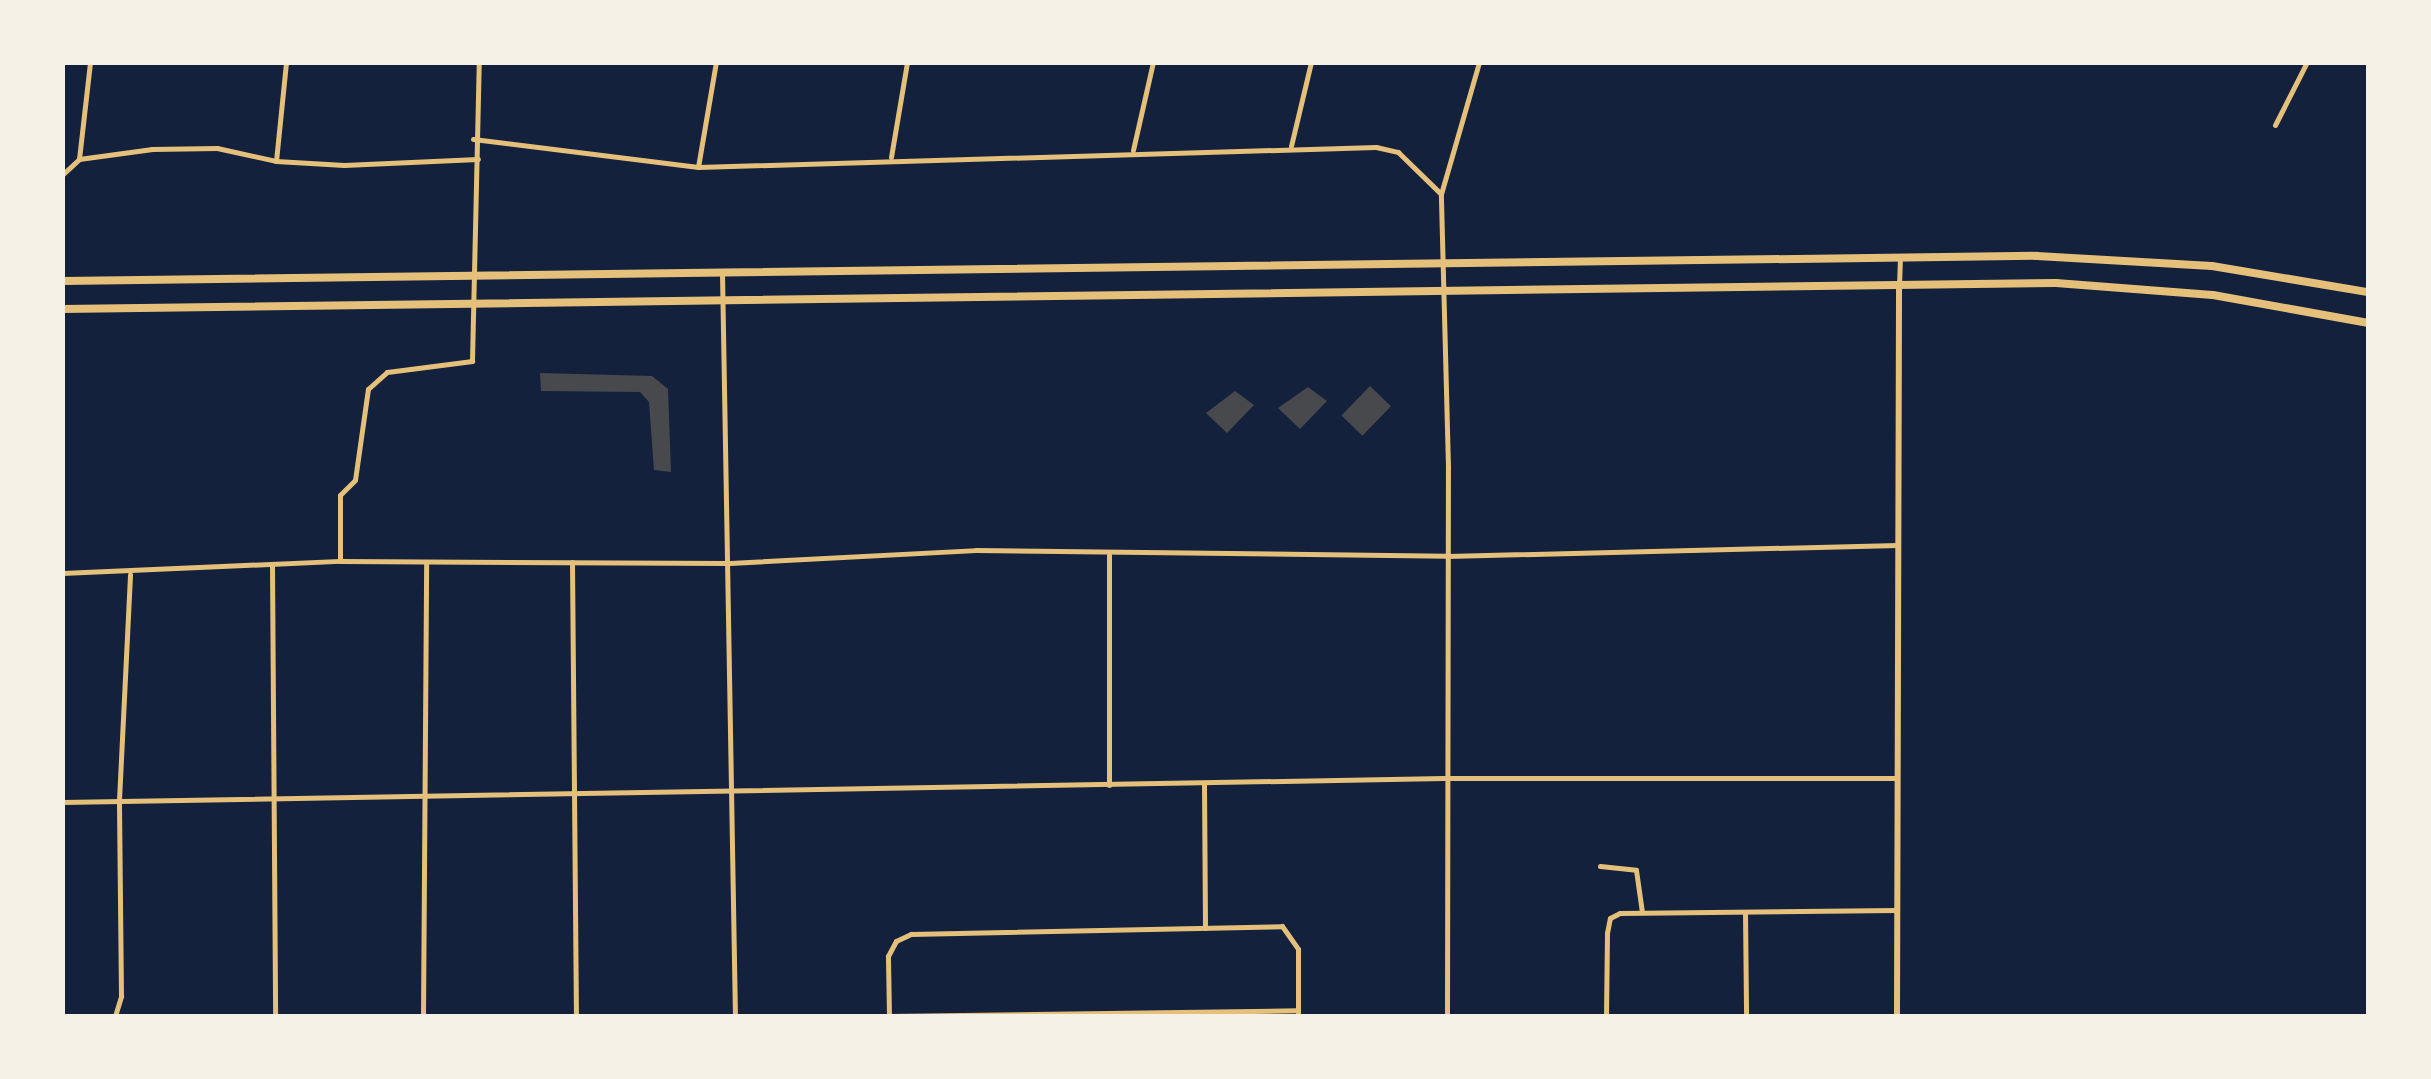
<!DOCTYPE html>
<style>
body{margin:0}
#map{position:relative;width:2431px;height:1079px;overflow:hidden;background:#14213d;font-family:"Work Sans",sans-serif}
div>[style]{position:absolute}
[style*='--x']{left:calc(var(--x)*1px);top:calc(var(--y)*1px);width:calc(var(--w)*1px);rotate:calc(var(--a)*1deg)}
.building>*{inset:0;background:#48494c;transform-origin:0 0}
.minor>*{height:5px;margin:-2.5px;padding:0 2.5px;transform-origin:2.5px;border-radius:2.5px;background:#e5c07b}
.tertiary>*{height:6px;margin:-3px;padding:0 3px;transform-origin:3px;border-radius:3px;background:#e5c07b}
.primary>*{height:8px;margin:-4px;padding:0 4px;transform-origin:4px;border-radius:4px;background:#e5c07b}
span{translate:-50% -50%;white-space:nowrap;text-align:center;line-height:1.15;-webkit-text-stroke:10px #f6f1e7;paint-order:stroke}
.frame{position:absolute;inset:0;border:65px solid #f6f1e7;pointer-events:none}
</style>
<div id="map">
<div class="building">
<div style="clip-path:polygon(540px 373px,652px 376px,668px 389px,671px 472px,654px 470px,649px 402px,640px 392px,541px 391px)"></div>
<div style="left:1370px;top:386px;width:29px;height:41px;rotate:44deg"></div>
<div style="clip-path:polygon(1308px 387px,1327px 401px,1300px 429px,1278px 408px)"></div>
<div style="clip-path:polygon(1235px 391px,1254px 405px,1227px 433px,1206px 413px)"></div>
</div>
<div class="minor">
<div style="--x:2275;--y:125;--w:71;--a:-63.1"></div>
<div style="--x:473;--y:139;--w:227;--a:7.1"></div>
<div style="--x:698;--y:167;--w:678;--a:-1.69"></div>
<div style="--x:1376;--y:147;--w:23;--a:13"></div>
<div style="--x:1398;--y:152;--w:60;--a:44.3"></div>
<div style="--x:1291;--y:146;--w:86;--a:-76.6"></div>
<div style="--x:1133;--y:150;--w:90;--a:-77.2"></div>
<div style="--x:891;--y:157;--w:96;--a:-80.4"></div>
<div style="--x:79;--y:159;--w:98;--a:-83.5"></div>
<div style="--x:276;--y:161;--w:100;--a:-84.2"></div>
<div style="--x:698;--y:167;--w:107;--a:-80.3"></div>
<div style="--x:62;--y:175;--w:23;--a:-43"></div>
<div style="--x:79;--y:159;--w:74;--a:-7.8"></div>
<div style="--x:152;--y:149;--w:65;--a:-0.9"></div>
<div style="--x:217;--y:148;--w:60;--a:12.4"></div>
<div style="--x:276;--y:161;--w:68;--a:3.4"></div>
<div style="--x:344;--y:165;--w:134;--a:-2.6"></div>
<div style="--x:722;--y:273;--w:743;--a:89"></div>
<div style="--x:1899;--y:286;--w:27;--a:-88"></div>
<div style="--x:340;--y:561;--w:66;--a:-90"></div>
<div style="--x:340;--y:495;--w:21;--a:-45"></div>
<div style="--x:355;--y:480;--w:92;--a:-81.9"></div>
<div style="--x:368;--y:389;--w:25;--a:-42"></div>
<div style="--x:387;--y:372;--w:86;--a:-7.4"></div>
<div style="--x:472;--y:361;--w:299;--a:-88.7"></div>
<div style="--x:572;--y:562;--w:454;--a:89.5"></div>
<div style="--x:272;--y:565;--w:451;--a:89.6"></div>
<div style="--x:62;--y:573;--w:278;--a:-2.5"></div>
<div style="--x:340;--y:561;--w:390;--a:0.3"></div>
<div style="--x:730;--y:563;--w:246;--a:-3"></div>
<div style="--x:976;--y:550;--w:471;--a:0.7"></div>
<div style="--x:1447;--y:556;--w:451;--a:-1.4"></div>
<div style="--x:1204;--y:784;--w:144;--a:89.6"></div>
<div style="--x:1109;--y:785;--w:230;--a:-90"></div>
<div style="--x:62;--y:802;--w:1382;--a:-0.99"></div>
<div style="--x:1444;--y:778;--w:450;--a:0"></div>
<div style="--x:1600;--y:866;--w:36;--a:6"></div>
<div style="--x:1636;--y:870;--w:42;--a:81.9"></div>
<div style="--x:1745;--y:912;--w:104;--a:89.4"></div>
<div style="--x:115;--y:1016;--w:21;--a:-73"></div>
<div style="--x:121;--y:996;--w:196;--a:-90.6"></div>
<div style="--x:119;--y:800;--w:226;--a:-87.2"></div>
<div style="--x:423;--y:1016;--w:454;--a:-89.6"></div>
<div style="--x:889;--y:1016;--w:60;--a:-91"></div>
<div style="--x:888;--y:956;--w:17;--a:-62"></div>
<div style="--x:896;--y:941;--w:17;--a:-25"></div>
<div style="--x:911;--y:934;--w:371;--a:-1.2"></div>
<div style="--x:1282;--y:926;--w:28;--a:55"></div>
<div style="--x:1298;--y:949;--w:67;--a:90"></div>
<div style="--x:889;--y:1016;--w:409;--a:-0.8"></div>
<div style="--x:1447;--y:1016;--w:549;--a:-89.9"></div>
<div style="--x:1448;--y:467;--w:273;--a:-91.5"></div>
<div style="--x:1441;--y:194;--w:137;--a:-73.9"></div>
<div style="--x:1606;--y:1016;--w:83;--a:-89.3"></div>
<div style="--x:1607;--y:933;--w:15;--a:-79"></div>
<div style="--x:1610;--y:918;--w:11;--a:-27"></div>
<div style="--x:1620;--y:913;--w:276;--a:-0.6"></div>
</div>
<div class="tertiary">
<div style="--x:1897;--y:1016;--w:730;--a:-89.84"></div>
</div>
<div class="primary">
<div style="--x:62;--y:281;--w:1975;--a:-0.73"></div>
<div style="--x:2037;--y:256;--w:175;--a:3.3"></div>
<div style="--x:2212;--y:266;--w:158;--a:9.5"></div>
<div style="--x:62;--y:309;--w:1994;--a:-0.75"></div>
<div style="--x:2056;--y:283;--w:157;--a:4.4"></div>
<div style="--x:2213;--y:295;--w:158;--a:10.2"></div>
</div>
<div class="frame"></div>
</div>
